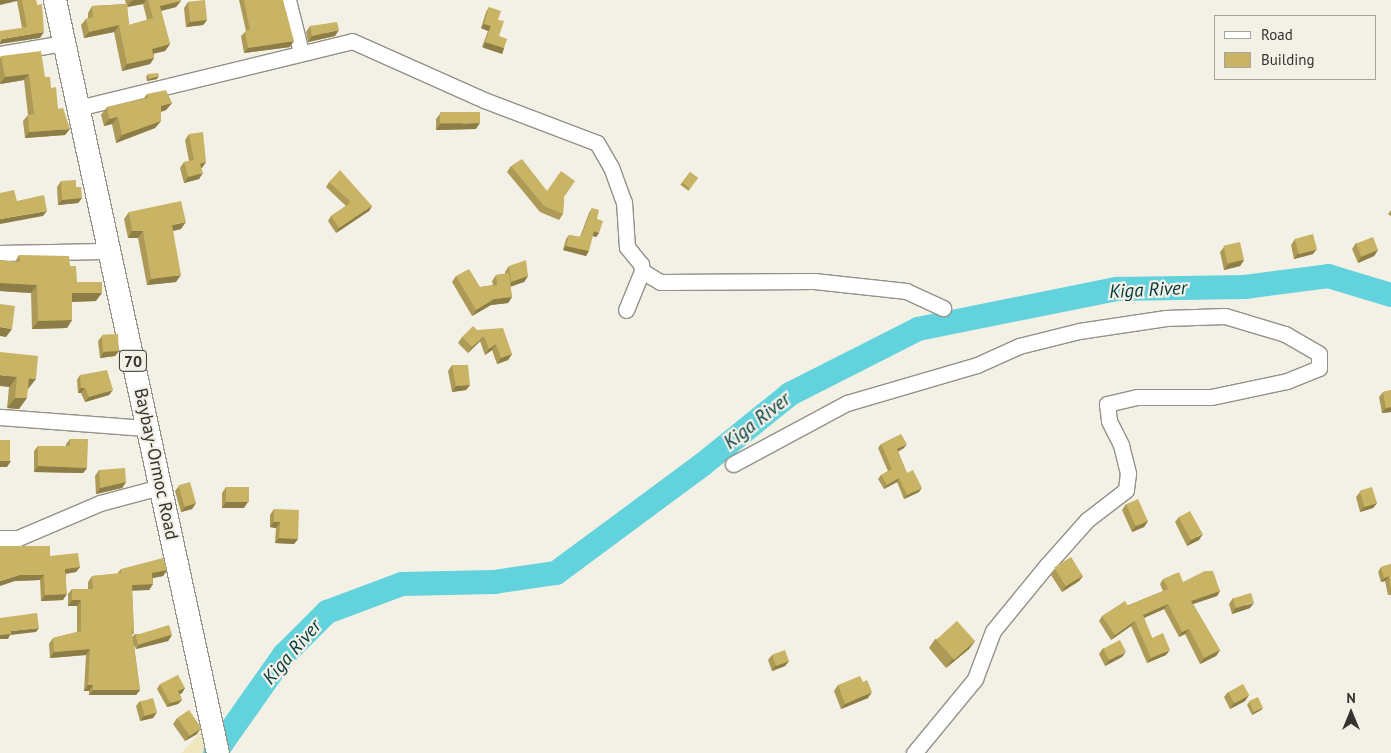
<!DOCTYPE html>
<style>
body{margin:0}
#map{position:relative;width:1391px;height:753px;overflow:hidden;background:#f3f0e6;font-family:"PT Sans",sans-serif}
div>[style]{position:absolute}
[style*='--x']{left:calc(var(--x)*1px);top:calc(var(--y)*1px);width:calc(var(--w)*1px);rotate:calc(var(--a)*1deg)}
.sand>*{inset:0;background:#f0e7c1}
.river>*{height:24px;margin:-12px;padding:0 12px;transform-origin:12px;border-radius:12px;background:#62d2dc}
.roads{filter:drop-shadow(1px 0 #939188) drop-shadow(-1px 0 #939188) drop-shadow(0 1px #939188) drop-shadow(0 -1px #939188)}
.minor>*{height:15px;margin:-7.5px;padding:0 7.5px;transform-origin:7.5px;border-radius:7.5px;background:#fff}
.highway>*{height:22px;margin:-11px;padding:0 11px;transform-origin:11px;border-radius:11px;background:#fff}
.wall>*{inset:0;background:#ad9a56;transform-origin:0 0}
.shaded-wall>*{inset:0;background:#8d7d46;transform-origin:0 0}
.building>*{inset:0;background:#c9b364;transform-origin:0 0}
span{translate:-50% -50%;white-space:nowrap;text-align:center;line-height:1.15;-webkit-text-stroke:4.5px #f3f0e6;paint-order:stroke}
.shield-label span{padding:1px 4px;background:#f3f0e6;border:1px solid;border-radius:4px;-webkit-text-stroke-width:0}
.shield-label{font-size:16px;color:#34332f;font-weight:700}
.street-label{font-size:18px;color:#34332f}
.water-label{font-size:19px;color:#01393e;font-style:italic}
.legend{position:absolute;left:1214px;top:15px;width:162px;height:65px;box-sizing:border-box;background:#f3f0e6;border:1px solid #a7a49d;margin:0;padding:6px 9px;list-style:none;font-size:15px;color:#34332f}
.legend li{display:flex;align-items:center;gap:10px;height:25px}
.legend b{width:25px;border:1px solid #a7a49d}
.north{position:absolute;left:1326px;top:688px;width:50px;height:50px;-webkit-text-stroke:4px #f3f0e6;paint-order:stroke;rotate:0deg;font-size:14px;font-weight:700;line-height:20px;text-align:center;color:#34332f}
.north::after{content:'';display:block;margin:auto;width:18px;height:22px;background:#34332f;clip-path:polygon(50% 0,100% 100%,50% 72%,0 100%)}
</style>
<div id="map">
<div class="sand">
<div style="clip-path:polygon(218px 728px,211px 753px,181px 753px,200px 733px)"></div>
</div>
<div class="river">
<div style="--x:215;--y:753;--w:120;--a:-54.9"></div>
<div style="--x:284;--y:655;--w:61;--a:-45"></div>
<div style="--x:327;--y:612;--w:80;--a:-20.5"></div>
<div style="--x:402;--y:584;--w:92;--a:-1.2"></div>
<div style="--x:494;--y:582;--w:63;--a:-8.3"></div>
<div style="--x:556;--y:573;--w:182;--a:-36.5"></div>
<div style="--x:702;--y:465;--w:113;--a:-38.9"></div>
<div style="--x:790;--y:394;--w:144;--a:-26.9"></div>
<div style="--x:918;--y:329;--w:203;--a:-11.4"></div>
<div style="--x:1117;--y:289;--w:128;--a:-0.9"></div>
<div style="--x:1245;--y:287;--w:84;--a:-7.5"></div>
<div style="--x:1328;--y:276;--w:66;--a:16.8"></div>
</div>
<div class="roads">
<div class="minor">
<div style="--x:288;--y:0;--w:54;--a:76"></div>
<div style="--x:0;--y:54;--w:65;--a:-9.8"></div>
<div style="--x:78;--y:108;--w:282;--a:-13.7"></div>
<div style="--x:352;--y:41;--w:145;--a:24.1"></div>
<div style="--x:484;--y:100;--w:121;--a:20.8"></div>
<div style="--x:597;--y:143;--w:28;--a:60"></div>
<div style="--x:611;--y:167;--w:37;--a:70"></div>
<div style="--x:624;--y:202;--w:45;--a:86.2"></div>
<div style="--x:627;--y:247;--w:22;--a:51"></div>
<div style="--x:641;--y:264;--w:7;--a:82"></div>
<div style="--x:642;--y:271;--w:42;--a:112.3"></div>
<div style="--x:0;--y:253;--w:109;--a:-1.1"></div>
<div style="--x:642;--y:271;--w:21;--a:31"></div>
<div style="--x:660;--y:282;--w:154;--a:-0.4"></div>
<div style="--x:814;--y:281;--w:93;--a:6.2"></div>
<div style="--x:906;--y:291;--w:41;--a:24.7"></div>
<div style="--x:0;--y:417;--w:148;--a:4.3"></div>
<div style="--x:733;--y:464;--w:129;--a:-28.2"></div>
<div style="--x:847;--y:403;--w:135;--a:-16.3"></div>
<div style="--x:977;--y:365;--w:46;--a:-24.3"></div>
<div style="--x:1019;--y:346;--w:62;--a:-14"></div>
<div style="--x:1079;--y:331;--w:88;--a:-8.5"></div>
<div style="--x:1166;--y:318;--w:59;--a:-1.9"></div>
<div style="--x:1225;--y:316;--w:63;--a:16.7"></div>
<div style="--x:1285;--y:334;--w:39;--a:30"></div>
<div style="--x:1319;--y:354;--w:14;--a:90"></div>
<div style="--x:1319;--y:368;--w:35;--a:158"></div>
<div style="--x:1287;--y:381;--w:78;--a:168.1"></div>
<div style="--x:1211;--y:397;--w:74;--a:180"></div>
<div style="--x:1137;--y:397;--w:31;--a:167"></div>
<div style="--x:1107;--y:404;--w:17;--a:83"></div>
<div style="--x:1109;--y:421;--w:27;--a:63"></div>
<div style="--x:1121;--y:445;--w:29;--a:76"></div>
<div style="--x:1128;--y:473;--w:17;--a:97"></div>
<div style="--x:1126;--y:490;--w:49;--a:142.4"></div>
<div style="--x:1087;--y:520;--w:60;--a:131.6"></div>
<div style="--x:1047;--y:565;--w:85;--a:129.3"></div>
<div style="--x:993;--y:631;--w:51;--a:110.6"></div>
<div style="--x:975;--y:679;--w:96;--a:129.5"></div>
<div style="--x:0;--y:538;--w:18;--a:0"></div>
<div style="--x:18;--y:538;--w:89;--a:-23.1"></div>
<div style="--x:100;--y:503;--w:62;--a:-14.9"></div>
</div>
<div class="highway">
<div style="--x:55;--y:0;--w:770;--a:77.79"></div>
</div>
</div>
<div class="wall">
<div style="clip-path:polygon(0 0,36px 0,40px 38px,22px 28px,17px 1px)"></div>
<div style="clip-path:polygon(evenodd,125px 0,181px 0,176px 7px,161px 11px,170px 44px,165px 51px,154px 53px,154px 58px,150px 64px,122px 71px,114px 32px,84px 38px,81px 25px,86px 19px,88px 18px,88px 13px,92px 6px,126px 4px,125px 0,143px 4px,147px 20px,129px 25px,127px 7px,143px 4px)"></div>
<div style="clip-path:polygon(239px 0,283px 0,290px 47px,244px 53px,241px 36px,246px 31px)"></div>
<div style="clip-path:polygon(188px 2px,207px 20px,203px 25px,186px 27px,184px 8px)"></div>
<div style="clip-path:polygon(489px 7px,498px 20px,499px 36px,504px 48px,501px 53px,482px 47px,488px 31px,481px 28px,486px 12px)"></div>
<div style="clip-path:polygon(310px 26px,335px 36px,308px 42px,306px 32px)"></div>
<div style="clip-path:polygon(1px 56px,45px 77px,51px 88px,58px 109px,65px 135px,25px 138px,23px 121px,28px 115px,24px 80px,0 84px,0 58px)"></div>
<div style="clip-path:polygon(148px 74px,157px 79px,147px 81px,146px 77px)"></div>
<div style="clip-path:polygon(147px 94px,172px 103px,166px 110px,161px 112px,161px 121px,155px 128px,116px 143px,112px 124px,104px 126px,101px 115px,107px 107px,144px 98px)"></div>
<div style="clip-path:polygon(440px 114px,476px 129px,436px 130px,436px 119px)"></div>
<div style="clip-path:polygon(189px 134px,206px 162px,201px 168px,199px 179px,184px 183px,180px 168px,184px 162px,189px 161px,185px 140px)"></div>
<div style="clip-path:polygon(511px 166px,547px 191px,564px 197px,563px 214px,559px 220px,540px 212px,507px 172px)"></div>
<div style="left:690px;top:172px;width:10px;height:16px;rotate:37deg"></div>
<div style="clip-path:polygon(61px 181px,76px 187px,82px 198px,78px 203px,58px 205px,57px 187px)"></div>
<div style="clip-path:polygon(329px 182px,372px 206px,369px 211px,336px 233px,328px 221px,331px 216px,346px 206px,326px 187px)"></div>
<div style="clip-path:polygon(592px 208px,597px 219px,599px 233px,596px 237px,592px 236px,586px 256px,563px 250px,566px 239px,569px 235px,580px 237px,589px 213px)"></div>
<div style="clip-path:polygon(1391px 210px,1391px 216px,1388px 214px)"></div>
<div style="clip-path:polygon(129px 212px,181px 229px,173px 231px,176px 282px,147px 285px,138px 238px,128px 238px,124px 219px)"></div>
<div style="clip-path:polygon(1295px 239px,1313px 254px,1294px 259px,1291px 245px)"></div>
<div style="clip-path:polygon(1356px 243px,1378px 250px,1374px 256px,1358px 263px,1352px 249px)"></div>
<div style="clip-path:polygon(1224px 247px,1244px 260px,1240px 266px,1224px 270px,1220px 252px)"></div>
<div style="clip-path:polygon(19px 255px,70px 266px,77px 282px,96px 301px,72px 302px,72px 320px,67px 328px,32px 329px,31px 293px,0 291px,0 260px,15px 262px)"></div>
<div style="clip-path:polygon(509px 266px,528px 276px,524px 282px,510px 286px,512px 297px,508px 303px,491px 305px,472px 316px,452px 282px,456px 276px,480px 287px,493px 285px,492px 281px,496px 275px,505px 274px,505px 272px)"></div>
<div style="clip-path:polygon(477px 330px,512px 354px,508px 360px,497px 364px,492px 350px,485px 355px,480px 341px,468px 353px,458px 343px,462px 337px)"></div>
<div style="clip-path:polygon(102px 336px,119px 351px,115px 356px,100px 358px,98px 341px)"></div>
<div style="clip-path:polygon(0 352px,28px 389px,19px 409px,7px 408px,9px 387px)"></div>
<div style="clip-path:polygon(452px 365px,470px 385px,466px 390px,452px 392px,448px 371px)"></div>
<div style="clip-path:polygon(80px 375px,109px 395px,85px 402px,81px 393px,78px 393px,77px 380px)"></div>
<div style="clip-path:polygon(1391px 390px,1391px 412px,1382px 413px,1379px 397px,1383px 392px)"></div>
<div style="clip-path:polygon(70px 439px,87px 468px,83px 473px,34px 472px,34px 451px,38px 446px,66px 446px,66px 444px)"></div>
<div style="clip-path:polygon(881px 444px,904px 448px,898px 452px,907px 473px,919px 492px,904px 499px,897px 482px,884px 489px,878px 479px,881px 475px,888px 471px,878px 448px)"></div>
<div style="clip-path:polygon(99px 470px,126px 482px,122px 488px,96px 494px,95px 476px)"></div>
<div style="clip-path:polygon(179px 486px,196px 503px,192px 509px,181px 512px,175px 491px)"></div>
<div style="clip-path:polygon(226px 487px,244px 508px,222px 508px,222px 493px)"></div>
<div style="clip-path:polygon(1360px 492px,1377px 503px,1373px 508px,1360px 512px,1356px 497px)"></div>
<div style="clip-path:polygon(1126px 504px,1148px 521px,1144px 527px,1132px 532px,1122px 510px)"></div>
<div style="clip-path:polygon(274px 509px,298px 539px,294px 544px,275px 543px,276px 528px,270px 527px,270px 515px)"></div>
<div style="clip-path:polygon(1179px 517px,1199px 540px,1187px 546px,1175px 522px)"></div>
<div style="clip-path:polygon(50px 556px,80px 567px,76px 572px,66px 574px,63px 600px,41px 601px,40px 580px,15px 581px)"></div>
<div style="clip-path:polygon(1391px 564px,1391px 595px,1388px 595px,1385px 581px,1381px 582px,1378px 572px,1381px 567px)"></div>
<div style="clip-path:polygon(121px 569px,167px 570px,163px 576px,153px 578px,153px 584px,149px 590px,132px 590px,134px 633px,132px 635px,132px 637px,135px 634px,172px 635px,168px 641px,136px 649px,134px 645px,140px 690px,136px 695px,89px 695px,89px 691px,84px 691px,86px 655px,50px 658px,49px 644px,53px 638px,77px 632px,77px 606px,68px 606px,68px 594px,72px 589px,88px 589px,88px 582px,92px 576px,117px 574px)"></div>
<div style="clip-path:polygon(1055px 569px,1083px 576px,1079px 581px,1062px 592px,1051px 575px)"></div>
<div style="clip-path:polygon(1163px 579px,1220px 591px,1217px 596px,1193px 604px,1220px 650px,1216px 656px,1200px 664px,1185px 634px,1179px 637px,1164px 609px,1144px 618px,1152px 638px,1166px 655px,1147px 663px,1131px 626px,1111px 640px,1099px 621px,1102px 616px,1163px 591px,1160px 584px)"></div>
<div style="clip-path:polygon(1233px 598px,1250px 608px,1232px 614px,1229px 604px)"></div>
<div style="clip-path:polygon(935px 639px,975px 641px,969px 649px,946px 668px,929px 648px)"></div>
<div style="clip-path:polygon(1103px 648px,1122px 657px,1105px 666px,1099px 654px)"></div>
<div style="clip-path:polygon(772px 655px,789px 661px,785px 666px,772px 671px,768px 660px)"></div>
<div style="clip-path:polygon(160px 684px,185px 688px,182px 693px,180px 694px,182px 700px,178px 704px,167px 707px,157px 689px)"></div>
<div style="clip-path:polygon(838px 685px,868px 698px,841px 709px,834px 691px)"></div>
<div style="clip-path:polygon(1228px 692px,1249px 695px,1245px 701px,1230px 709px,1224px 697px)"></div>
<div style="clip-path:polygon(140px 701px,157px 712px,153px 718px,140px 721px,136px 706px)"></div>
<div style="clip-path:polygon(1249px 702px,1263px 708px,1261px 710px,1252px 715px,1247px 705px)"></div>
<div style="clip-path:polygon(177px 718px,197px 734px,185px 741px,173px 724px)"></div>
</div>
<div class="shaded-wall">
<div style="clip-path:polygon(0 0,18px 0,17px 1px,0 5px)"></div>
<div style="clip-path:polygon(134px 0,146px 0,143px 4px,127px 7px,131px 1px)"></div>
<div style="clip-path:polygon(181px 1px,176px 7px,156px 12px,160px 6px)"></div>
<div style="clip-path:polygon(207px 20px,203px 25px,186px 27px,190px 22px)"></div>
<div style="clip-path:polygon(484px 24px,491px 26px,488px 31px,481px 28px)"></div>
<div style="clip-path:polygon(119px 25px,114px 32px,84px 38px,89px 32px)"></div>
<div style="clip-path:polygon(339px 30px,335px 36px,308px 42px,312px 36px)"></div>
<div style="clip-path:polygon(44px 32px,40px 38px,0 44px,0 42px,2px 39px)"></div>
<div style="clip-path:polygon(294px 41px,290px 47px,244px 53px,248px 48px)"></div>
<div style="left:485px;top:42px;width:20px;height:6px;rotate:18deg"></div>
<div style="clip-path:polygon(170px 44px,165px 51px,148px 55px,152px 49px)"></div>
<div style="clip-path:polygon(154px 58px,150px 64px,122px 71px,127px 64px)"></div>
<div style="clip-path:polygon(29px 74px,24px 80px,0 84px,5px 77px)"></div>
<div style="clip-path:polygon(159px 76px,157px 79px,147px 81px,149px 79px)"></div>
<div style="clip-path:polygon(172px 103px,166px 110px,156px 113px,161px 106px)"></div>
<div style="clip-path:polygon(118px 117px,112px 124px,104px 126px,109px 119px)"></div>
<div style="clip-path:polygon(161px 121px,155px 128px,116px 143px,122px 135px)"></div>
<div style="clip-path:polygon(480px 123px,476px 129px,436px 130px,440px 124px)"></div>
<div style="clip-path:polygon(70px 129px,65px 135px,25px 138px,29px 132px)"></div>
<div style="clip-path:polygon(206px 162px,202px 168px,196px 170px,200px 164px)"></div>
<div style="clip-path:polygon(203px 173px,199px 179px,184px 183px,188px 177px)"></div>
<div style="clip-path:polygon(82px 198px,78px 203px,58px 205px,62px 200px)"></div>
<div style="clip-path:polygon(372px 206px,369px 211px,336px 233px,339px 228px)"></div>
<div style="clip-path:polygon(47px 211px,43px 216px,0 224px,0 219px)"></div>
<div style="clip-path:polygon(186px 222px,181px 229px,167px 232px,172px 225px)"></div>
<div style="clip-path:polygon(132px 231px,143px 231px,138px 238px,128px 238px)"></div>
<div style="clip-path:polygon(594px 231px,599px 233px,596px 237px,591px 235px)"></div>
<div style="clip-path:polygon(566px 246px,589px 251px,586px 256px,563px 250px)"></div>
<div style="clip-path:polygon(1317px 249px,1313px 254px,1294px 259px,1298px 253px)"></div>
<div style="clip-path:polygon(1378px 250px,1374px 256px,1358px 263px,1361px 257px)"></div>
<div style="clip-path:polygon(1244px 260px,1240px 266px,1224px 270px,1228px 264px)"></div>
<div style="clip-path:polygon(181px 275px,176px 282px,147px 285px,151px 279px)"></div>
<div style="clip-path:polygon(528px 276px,524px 282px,507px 288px,511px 282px)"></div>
<div style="clip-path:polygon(0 283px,37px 285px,31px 293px,0 291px)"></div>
<div style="clip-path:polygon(72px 293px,102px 293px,96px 301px,66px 302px)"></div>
<div style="clip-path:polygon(512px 297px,508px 303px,491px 305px,472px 316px,476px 310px,494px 299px)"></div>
<div style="clip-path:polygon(72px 320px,67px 328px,32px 329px,38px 321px)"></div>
<div style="clip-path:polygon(0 327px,12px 329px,6px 337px,0 336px)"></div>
<div style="clip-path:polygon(484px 336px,480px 341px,468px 353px,472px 347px)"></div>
<div style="clip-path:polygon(496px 344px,492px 350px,485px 355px,489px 349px)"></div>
<div style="clip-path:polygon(119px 351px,115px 356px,100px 358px,104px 352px)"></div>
<div style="clip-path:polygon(512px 354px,508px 360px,497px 364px,501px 358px)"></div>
<div style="clip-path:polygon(0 375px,17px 377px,9px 387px,0 386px)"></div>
<div style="clip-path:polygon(29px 378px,36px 379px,28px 389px,21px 388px)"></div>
<div style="clip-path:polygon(470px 385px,466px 390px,452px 392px,456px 386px)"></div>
<div style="clip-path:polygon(81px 388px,85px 388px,81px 393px,78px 393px)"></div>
<div style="clip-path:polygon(113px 390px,109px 395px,85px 402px,89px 397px)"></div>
<div style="clip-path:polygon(15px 398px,27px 398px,19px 409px,7px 408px)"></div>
<div style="clip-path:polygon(1391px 407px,1391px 412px,1382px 413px,1386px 408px)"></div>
<div style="clip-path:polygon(907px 444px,904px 448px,894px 453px,897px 449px)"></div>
<div style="clip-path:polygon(0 461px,11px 461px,7px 467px,0 467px)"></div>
<div style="clip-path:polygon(38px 466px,87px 468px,83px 473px,34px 472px)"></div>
<div style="clip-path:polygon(899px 478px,897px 482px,884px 489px,887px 485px)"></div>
<div style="clip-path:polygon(126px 482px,122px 488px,96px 494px,100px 488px)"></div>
<div style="clip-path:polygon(922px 488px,919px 492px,904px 499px,907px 495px)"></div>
<div style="clip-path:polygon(226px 502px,248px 502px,244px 508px,222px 508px)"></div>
<div style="clip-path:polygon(196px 503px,192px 509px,181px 512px,185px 507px)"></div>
<div style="clip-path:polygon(1377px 503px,1373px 508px,1360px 512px,1364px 507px)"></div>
<div style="clip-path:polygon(1148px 521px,1144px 527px,1132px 532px,1135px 527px)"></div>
<div style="clip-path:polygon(274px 522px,280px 522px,276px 528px,270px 527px)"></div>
<div style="clip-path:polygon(1203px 534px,1199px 540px,1187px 546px,1191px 540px)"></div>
<div style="clip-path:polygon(279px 538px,298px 539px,294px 544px,275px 543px)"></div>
<div style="clip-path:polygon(80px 567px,76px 572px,61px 574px,65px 569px)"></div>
<div style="clip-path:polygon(167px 570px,163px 576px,148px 579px,152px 573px)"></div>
<div style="clip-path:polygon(19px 575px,44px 575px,40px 580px,15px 581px,0 586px,0 581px)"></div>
<div style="clip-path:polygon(1083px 576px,1079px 581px,1062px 592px,1066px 586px)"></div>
<div style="clip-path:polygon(1389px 576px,1385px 581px,1381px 582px,1384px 578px)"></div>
<div style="clip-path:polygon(153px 584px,149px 590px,128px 591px,132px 585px)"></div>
<div style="clip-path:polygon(1220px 591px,1217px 596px,1187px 606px,1191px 601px)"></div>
<div style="clip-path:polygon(67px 594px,63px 600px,41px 601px,45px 595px)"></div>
<div style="clip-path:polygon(72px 600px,81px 600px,77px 606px,68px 606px)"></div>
<div style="clip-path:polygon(1254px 603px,1250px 608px,1232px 614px,1236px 608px)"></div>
<div style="clip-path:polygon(1168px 604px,1164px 609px,1139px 620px,1143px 615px)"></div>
<div style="clip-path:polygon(1135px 621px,1131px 626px,1111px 640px,1115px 635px)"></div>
<div style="clip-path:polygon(39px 628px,36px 632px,10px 635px,8px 639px,0 639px,0 635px,11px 631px)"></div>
<div style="clip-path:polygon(1189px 629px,1185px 634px,1179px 637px,1182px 632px)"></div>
<div style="clip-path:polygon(172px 635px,168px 641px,136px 649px,140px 643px)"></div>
<div style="clip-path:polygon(975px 641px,969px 649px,946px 668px,952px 660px)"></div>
<div style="clip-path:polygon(90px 649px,86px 655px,50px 658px,54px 652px)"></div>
<div style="clip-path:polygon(1170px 650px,1166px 655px,1147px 663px,1151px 658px)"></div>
<div style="clip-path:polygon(1220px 650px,1216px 656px,1200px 664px,1204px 658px)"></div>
<div style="clip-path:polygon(1126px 652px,1122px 657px,1105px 666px,1109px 660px)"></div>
<div style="clip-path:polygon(789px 661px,785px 666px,772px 671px,776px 665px)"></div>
<div style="clip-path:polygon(88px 685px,93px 685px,89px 691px,84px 691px)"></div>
<div style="clip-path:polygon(185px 688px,182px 693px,175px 696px,178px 691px)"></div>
<div style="clip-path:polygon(93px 690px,140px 690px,136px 695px,89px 695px)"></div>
<div style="clip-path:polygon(872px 692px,868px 698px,841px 709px,845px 704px)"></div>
<div style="clip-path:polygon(1249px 695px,1245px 701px,1230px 709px,1234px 703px)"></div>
<div style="clip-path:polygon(182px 700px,178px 704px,167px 707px,170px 703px)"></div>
<div style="clip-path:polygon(1263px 708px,1261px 710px,1252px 715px,1254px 712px)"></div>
<div style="clip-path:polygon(157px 712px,153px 718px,140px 721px,144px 716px)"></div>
<div style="clip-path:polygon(201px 728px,197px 734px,185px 741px,189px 736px)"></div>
</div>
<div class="building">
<div style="clip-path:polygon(22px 0,36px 0,37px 5px,42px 4px,44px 32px,2px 39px,0 42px,0 31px,27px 27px)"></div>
<div style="clip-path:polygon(148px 0,181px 0,181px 1px,160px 6px,170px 44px,152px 49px,154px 58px,127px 64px,119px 25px,89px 32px,86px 19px,93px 17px,92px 6px,127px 4px,129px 25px,153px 18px)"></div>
<div style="left:205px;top:0;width:20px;height:17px;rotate:84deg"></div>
<div style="clip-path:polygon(244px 0,283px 0,294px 41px,248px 48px,245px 31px,250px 30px)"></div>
<div style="clip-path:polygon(489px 7px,501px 11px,498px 20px,504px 21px,499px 36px,507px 39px,504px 48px,485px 42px,491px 26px,484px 24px)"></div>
<div style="clip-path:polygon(337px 22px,339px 30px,312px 36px,310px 26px)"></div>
<div style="clip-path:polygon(41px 51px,45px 77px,50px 77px,51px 88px,56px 87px,58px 109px,63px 108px,70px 129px,29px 132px,28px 115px,34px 114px,29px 74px,5px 77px,1px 56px)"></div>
<div style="clip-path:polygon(158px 73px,159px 76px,149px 79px,148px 74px)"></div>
<div style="clip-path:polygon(166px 90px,172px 103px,161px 106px,161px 121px,122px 135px,118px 117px,109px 119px,107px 107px,148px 98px,147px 94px)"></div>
<div style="left:480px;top:112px;width:11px;height:40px;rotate:90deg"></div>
<div style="clip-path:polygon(203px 132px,206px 162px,200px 164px,203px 173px,188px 177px,184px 162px,194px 160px,189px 134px)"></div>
<div style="clip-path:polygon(522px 159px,547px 191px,561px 171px,575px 181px,564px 197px,563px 214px,544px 206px,511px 166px)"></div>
<div style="clip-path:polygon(340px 170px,372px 206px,339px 228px,331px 216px,350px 203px,349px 200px,329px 182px)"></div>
<div style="left:690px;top:172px;width:10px;height:13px;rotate:37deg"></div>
<div style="clip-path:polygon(76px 180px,76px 187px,81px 187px,82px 198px,62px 200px,61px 181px)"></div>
<div style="clip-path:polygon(14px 190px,17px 201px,44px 195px,47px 211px,0 219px,0 193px)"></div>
<div style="clip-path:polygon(181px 201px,186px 222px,172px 225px,181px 275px,151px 279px,143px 231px,132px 231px,129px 212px)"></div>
<div style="clip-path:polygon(592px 208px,599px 210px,597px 219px,603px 221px,599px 233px,594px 231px,589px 251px,566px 246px,569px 235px,581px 237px)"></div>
<div style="left:1313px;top:234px;width:16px;height:19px;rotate:75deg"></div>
<div style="left:1373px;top:237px;width:14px;height:18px;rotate:69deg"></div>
<div style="left:1240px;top:242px;width:18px;height:17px;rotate:77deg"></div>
<div style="clip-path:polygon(19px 255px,69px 256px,70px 266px,76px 266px,77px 282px,102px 282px,102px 293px,72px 293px,72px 320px,38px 321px,37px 285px,0 283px,0 260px,20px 262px)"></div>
<div style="clip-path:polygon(526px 260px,528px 276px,511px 282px,509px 266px)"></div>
<div style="clip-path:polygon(469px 269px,480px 287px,497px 285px,496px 275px,509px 273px,512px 297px,494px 299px,476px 310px,456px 276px)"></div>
<div style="clip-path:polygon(0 304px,15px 306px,12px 329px,0 327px)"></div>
<div style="clip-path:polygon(473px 326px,477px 330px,503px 328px,512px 354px,501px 358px,496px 344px,489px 349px,484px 336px,472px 347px,462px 337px)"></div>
<div style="left:118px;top:334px;width:17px;height:16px;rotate:87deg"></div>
<div style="clip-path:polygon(0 352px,38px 356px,36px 379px,29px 378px,27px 398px,15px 398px,17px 377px,0 375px)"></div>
<div style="clip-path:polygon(452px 365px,468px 365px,470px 385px,456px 386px)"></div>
<div style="clip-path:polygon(107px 370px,113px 390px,89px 397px,85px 388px,81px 388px,80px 375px)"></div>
<div style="clip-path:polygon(1391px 390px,1391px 407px,1386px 408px,1383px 392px)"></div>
<div style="clip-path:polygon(901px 434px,907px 444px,897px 449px,907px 473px,913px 470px,922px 488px,907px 495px,899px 478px,887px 485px,881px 475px,892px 469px,881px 444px)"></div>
<div style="clip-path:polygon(70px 439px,88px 439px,87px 468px,38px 466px,38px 446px,70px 446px)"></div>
<div style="left:0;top:440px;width:10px;height:21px"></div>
<div style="clip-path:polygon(125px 468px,126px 482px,100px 488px,99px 470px)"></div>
<div style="left:190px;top:482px;width:22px;height:12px;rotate:74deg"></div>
<div style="left:226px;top:487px;width:23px;height:15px"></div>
<div style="left:1372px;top:487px;width:17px;height:13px;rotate:73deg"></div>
<div style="left:1138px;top:499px;width:24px;height:13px;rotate:66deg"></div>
<div style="clip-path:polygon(274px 509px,299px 510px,298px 539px,279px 538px,280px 522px,274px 522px)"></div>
<div style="left:1190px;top:511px;width:26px;height:13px;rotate:61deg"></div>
<div style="clip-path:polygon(0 546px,50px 546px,50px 556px,78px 553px,80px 567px,65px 569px,67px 594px,45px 595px,44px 575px,19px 575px,0 581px)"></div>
<div style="left:1071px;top:557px;width:22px;height:20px;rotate:58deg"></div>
<div style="clip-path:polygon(163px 558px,167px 570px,152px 573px,153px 584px,132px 585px,134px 633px,131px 627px,140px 690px,93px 690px,93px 685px,88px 685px,90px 649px,54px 652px,53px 638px,81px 631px,81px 600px,72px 600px,72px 589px,93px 589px,92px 576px,121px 573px,121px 569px)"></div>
<div style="clip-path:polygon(1391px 564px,1391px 590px,1389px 576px,1384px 578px,1381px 567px)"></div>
<div style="clip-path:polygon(1205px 571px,1213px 571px,1220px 591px,1191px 601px,1220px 650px,1204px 658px,1189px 629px,1182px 632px,1168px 604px,1143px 615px,1152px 638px,1163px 633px,1170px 650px,1151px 658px,1135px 621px,1115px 635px,1102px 616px,1125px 601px,1128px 606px,1168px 589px,1163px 579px,1179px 572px,1183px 582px)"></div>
<div style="left:1251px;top:593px;width:10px;height:19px;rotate:73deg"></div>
<div style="clip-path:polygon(37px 613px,39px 628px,11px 631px,11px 634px,0 635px,0 618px)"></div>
<div style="left:957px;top:621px;width:27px;height:28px;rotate:48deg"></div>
<div style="left:169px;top:625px;width:10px;height:35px;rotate:73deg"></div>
<div style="left:1120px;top:640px;width:13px;height:19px;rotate:63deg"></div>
<div style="left:785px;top:650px;width:12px;height:14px;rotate:70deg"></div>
<div style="clip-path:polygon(178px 675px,185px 688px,178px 691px,182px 700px,170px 703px,160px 684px)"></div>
<div style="clip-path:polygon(860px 676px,863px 682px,867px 680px,872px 692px,845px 704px,838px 685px)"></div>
<div style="left:1243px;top:684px;width:13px;height:17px;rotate:61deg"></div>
<div style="left:1258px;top:697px;width:12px;height:10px;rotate:66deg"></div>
<div style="left:153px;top:698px;width:15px;height:13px;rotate:74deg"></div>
<div style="left:189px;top:710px;width:22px;height:14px;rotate:56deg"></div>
</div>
<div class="shield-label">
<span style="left:133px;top:361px">70</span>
</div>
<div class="street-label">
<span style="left:156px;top:464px;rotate:78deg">Baybay-Ormoc Road</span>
</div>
<div class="water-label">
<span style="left:1148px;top:290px;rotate:-3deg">Kiga River</span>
<span style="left:757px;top:421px;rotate:-38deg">Kiga River</span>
<span style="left:292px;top:652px;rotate:-49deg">Kiga River</span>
</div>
<ul class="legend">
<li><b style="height:6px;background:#fff"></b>Road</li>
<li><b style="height:14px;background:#c9b364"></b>Building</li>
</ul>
<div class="north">N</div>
</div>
